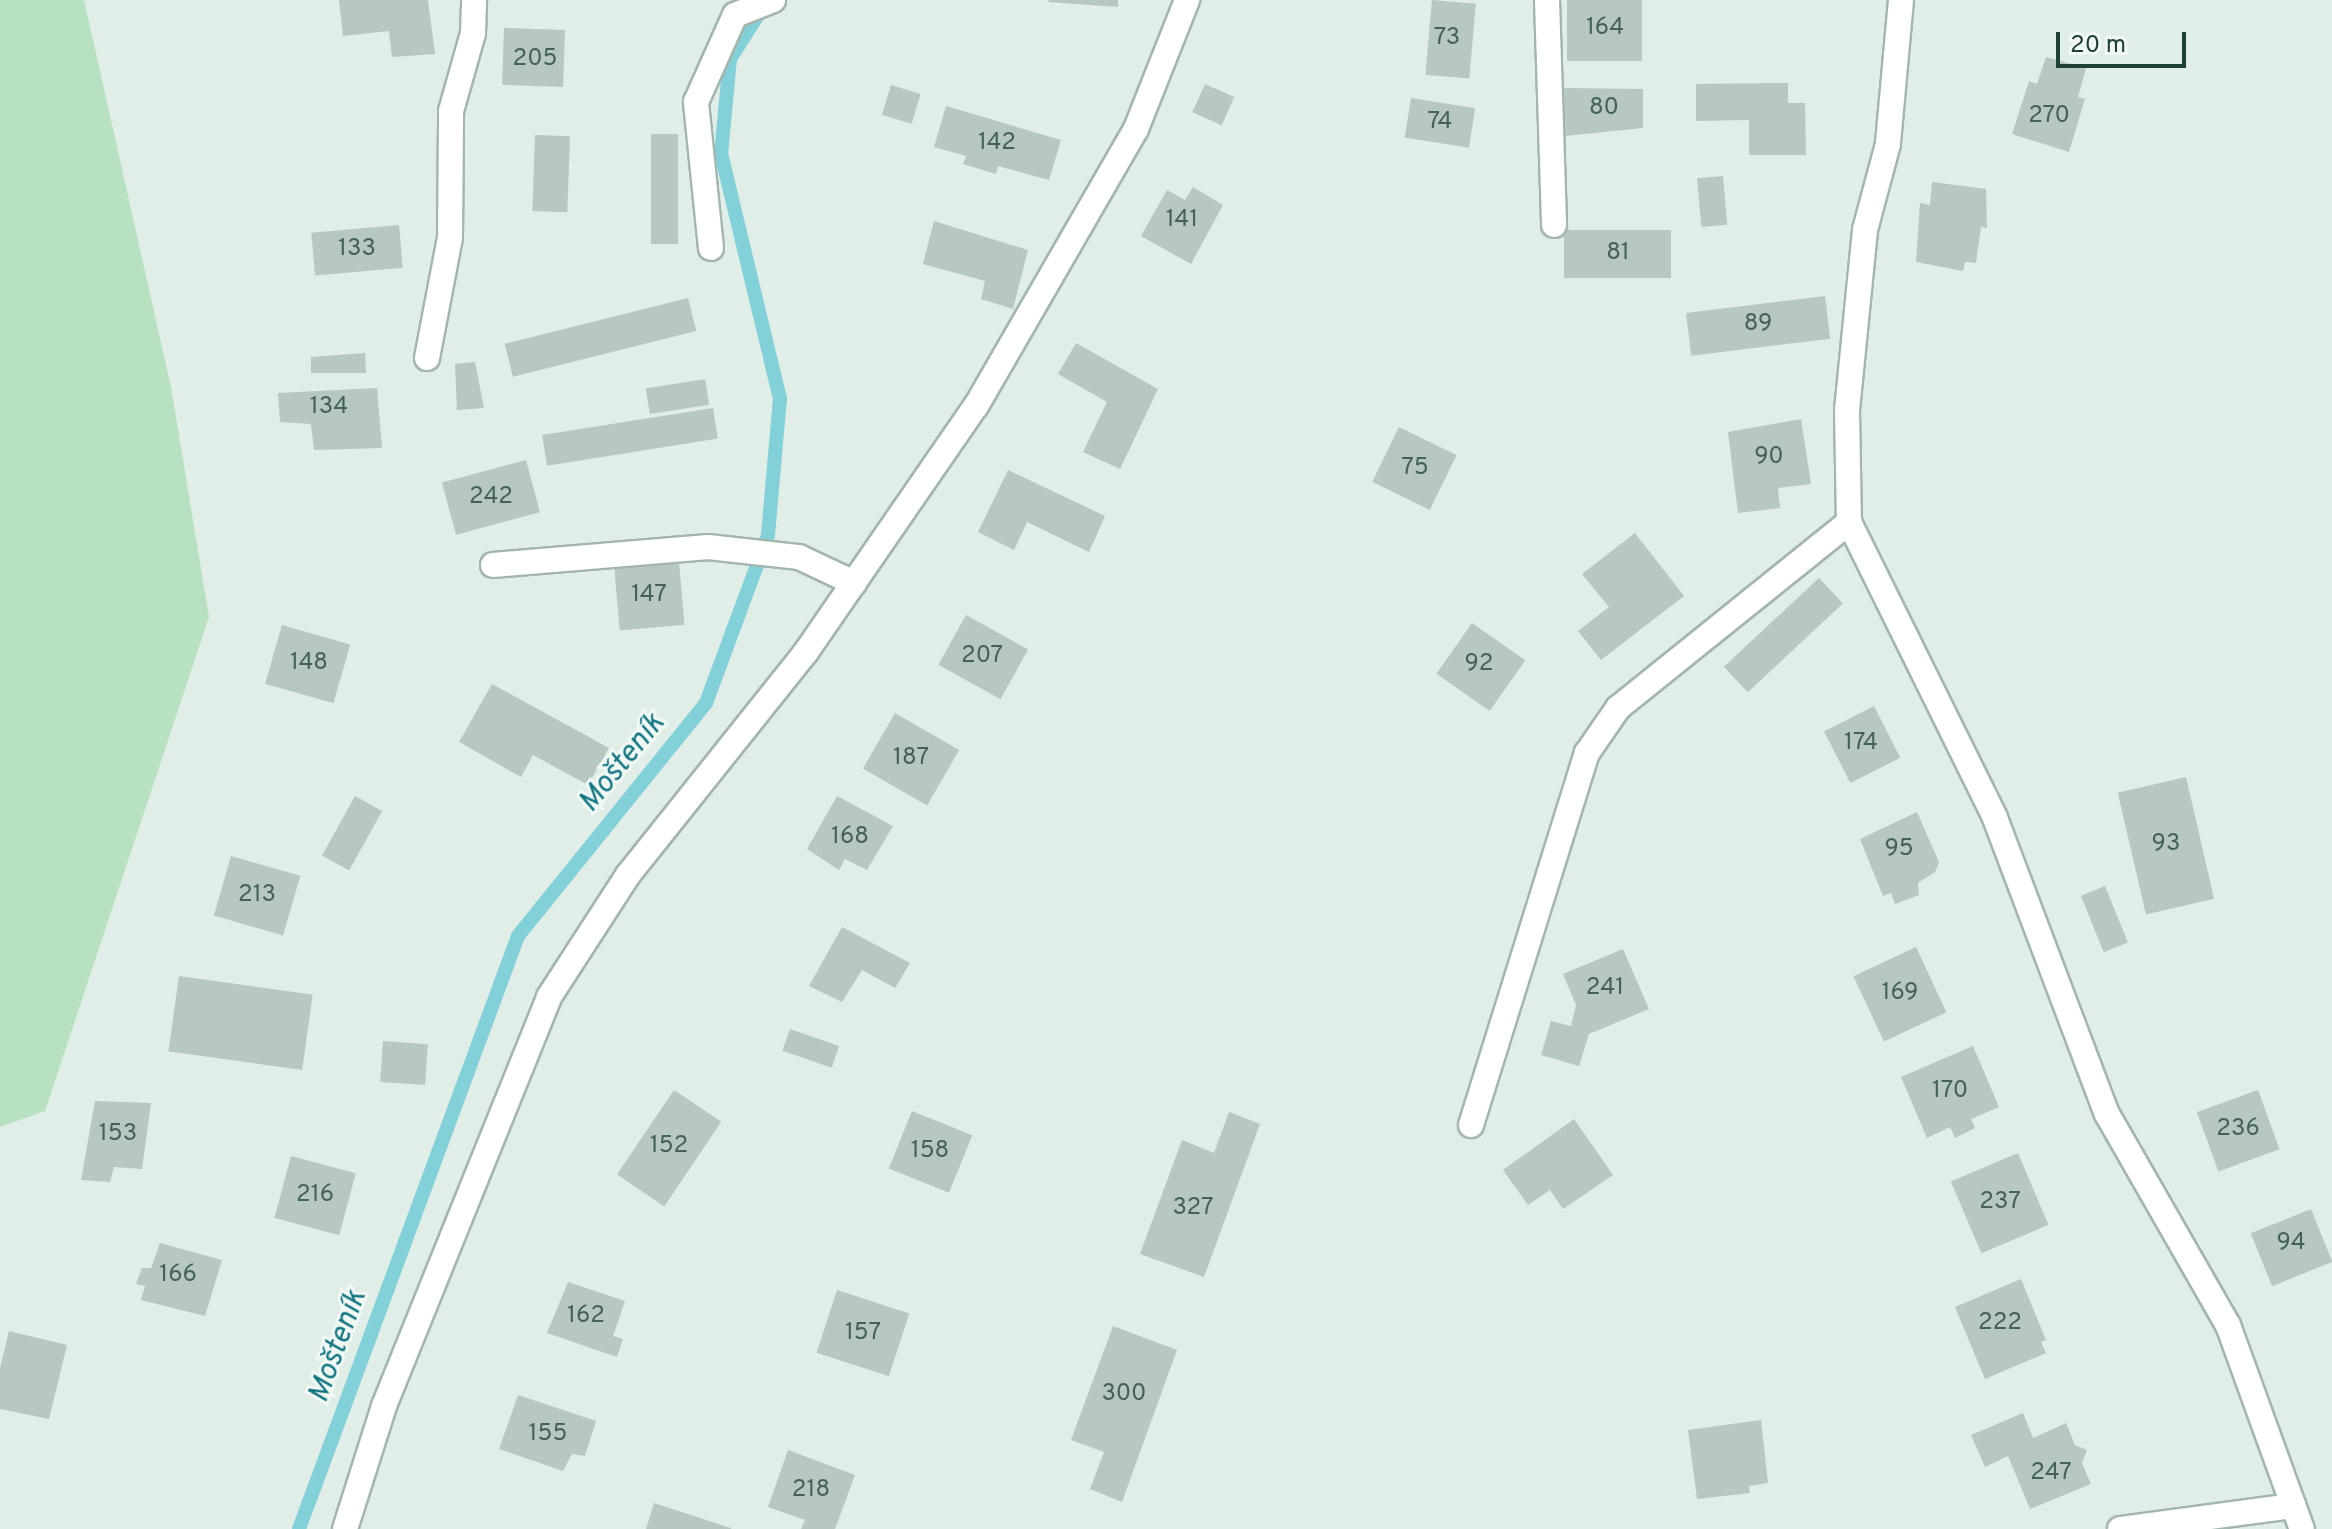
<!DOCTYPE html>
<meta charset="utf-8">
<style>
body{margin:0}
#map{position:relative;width:2332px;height:1529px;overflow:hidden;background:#e1ede7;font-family:Overpass,sans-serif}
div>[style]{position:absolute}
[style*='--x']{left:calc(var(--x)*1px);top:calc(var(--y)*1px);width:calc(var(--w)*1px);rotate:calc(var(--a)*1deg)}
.green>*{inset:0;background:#b7e1c0}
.stream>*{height:14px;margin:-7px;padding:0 7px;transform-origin:7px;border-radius:7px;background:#82d0d8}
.building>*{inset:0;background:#b6c8c0;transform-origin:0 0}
.roads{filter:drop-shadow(2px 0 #a3b6ae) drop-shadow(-2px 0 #a3b6ae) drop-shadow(0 2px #a3b6ae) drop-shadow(0 -2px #a3b6ae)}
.service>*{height:24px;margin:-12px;padding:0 12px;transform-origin:12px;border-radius:12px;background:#fff}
.minor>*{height:24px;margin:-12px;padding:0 12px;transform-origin:12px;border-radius:12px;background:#fff}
.tertiary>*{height:24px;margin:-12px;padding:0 12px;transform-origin:12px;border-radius:12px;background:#fff}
span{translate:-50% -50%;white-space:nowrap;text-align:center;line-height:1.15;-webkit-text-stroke:6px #f2f9f5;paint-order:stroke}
.number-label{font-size:24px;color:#456258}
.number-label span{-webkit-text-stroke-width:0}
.water-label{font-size:30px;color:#127582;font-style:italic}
.scale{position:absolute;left:2056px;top:32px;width:130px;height:36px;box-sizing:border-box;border:4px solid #1f4035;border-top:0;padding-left:10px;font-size:24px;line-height:28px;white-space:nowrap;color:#1f4035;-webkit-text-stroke:6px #f2f9f5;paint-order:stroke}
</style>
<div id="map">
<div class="green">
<div style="clip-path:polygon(0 0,84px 0,171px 387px,209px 617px,45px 1111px,0 1127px)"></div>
</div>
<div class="stream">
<div style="--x:299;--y:1529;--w:632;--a:-69.73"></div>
<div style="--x:518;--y:936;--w:299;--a:-51.1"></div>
<div style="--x:706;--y:703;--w:179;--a:-69.7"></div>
<div style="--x:768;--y:535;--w:137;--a:-85"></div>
<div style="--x:780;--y:399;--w:252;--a:-103.5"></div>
<div style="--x:721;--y:154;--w:95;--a:-84.6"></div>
<div style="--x:730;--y:59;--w:65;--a:-57.5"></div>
</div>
<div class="building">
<div style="clip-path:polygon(339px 0,428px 0,435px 54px,392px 57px,389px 31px,343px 36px)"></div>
<div style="clip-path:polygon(1049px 0,1118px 0,1118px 7px,1048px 2px)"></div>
<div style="left:1432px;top:0;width:44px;height:75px;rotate:5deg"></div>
<div style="left:1567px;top:0;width:75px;height:61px"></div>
<div style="left:565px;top:30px;width:57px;height:61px;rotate:92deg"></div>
<div style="clip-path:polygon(2046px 57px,2086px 68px,2078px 97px,2085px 99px,2069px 152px,2012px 134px,2029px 81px,2037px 84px)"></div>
<div style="clip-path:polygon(1788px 83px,1788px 103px,1805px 103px,1806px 155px,1749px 155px,1749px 120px,1696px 121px,1696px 84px)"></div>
<div style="left:1205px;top:84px;width:32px;height:31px;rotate:24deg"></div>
<div style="left:891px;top:85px;width:31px;height:31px;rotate:17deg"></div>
<div style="clip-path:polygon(1564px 88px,1643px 89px,1643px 128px,1565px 136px)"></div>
<div style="left:1411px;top:98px;width:65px;height:40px;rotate:9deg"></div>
<div style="clip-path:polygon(946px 106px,1061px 140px,1049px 180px,998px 166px,996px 174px,963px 164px,966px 156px,934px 147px)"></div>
<div style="left:651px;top:134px;width:27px;height:110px"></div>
<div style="left:535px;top:135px;width:35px;height:76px;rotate:2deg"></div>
<div style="left:1723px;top:176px;width:49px;height:26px;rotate:85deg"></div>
<div style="clip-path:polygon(1932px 182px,1986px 189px,1987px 228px,1981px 227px,1976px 263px,1965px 262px,1963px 271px,1916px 262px,1920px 203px,1930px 205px)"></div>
<div style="clip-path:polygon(1193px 187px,1223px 205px,1191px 264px,1141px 236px,1167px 190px,1185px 200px)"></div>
<div style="clip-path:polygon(934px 221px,1028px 250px,1013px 309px,981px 299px,985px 281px,923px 264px)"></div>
<div style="left:399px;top:225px;width:43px;height:88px;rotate:85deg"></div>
<div style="left:1564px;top:230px;width:107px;height:48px"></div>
<div style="left:1825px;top:296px;width:43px;height:140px;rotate:83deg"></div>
<div style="left:688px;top:298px;width:34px;height:189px;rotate:76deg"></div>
<div style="clip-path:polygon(1076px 343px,1158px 389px,1120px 469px,1083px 452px,1107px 402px,1058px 374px)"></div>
<div style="clip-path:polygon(365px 353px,366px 373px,311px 373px,311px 357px)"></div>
<div style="clip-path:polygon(475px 362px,484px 408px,457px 410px,455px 364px)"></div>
<div style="left:705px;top:379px;width:26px;height:60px;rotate:81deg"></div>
<div style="clip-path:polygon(377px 388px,382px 448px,314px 450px,311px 424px,280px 422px,278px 393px)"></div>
<div style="left:713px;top:408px;width:31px;height:173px;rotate:81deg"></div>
<div style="clip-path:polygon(1801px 419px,1811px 484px,1778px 488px,1780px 508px,1738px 513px,1728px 432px)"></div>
<div style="left:1399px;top:427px;width:64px;height:61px;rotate:26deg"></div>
<div style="left:526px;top:460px;width:54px;height:87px;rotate:75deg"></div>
<div style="clip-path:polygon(1008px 470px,1105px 516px,1089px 552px,1027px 522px,1014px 550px,978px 532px)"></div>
<div style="clip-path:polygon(1635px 533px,1684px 596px,1601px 660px,1578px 631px,1609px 607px,1582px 574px)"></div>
<div style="left:679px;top:562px;width:63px;height:65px;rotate:85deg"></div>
<div style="left:1819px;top:578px;width:35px;height:130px;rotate:47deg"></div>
<div style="left:966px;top:615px;width:71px;height:57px;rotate:29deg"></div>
<div style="left:1472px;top:623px;width:65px;height:62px;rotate:35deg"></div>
<div style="left:282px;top:625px;width:71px;height:61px;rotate:16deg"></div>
<div style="clip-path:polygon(492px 684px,609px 748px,588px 785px,533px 755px,521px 777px,459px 742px)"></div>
<div style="left:1874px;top:706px;width:58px;height:56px;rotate:63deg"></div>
<div style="left:895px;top:713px;width:74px;height:64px;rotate:30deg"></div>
<div style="left:2186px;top:777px;width:125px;height:70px;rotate:77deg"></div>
<div style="left:355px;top:796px;width:31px;height:68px;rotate:29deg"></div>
<div style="clip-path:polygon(837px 796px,893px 826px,867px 870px,845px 859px,839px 870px,807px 849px)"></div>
<div style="clip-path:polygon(1917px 812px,1939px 862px,1935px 872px,1918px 883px,1919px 895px,1895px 904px,1891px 893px,1883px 896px,1860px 839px)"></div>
<div style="left:231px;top:856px;width:72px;height:62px;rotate:16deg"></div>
<div style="left:2105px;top:886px;width:61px;height:26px;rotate:68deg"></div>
<div style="clip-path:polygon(842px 927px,910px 963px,895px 988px,862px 970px,842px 1002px,809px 986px)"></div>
<div style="left:1916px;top:947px;width:72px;height:69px;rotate:65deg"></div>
<div style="clip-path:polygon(1623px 949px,1649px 1009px,1589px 1034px,1579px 1066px,1541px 1055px,1551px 1021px,1571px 1026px,1576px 1005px,1563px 974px)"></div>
<div style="left:179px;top:976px;width:135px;height:76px;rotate:8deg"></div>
<div style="left:790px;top:1029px;width:52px;height:23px;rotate:19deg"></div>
<div style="left:383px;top:1041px;width:45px;height:41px;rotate:4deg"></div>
<div style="clip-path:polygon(1973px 1046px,1999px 1107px,1971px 1119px,1975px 1128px,1955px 1138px,1950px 1127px,1927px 1138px,1901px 1077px)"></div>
<div style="left:674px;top:1090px;width:57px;height:102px;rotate:34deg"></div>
<div style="left:2258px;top:1090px;width:63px;height:65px;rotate:70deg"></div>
<div style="clip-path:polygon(95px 1101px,151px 1103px,142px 1169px,114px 1167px,110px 1182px,81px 1180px)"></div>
<div style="left:912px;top:1111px;width:65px;height:62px;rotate:22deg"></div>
<div style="clip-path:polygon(1229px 1112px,1260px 1124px,1204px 1277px,1140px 1254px,1182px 1140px,1214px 1153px)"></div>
<div style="clip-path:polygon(1574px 1119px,1613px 1175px,1563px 1209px,1550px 1190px,1528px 1205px,1503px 1170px)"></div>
<div style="left:2018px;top:1153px;width:78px;height:73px;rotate:67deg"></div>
<div style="left:291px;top:1156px;width:67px;height:64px;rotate:15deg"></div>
<div style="left:2311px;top:1209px;width:57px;height:65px;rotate:68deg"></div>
<div style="clip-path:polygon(160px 1243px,222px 1260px,205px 1316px,141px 1300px,145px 1286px,136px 1284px,142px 1268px,151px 1268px)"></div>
<div style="clip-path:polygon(2021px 1279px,2046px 1340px,2041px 1342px,2046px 1353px,1985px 1379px,1955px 1307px)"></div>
<div style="clip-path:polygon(568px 1282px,625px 1301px,613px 1336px,623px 1339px,617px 1357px,547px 1333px)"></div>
<div style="left:837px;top:1290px;width:76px;height:66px;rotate:18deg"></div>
<div style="clip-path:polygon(1113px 1326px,1177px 1350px,1122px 1502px,1090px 1489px,1104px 1452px,1071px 1440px)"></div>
<div style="clip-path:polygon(9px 1331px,67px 1345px,49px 1419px,0 1409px,0 1368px)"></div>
<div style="clip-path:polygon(518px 1395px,596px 1421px,585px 1456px,572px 1454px,563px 1471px,499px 1449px)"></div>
<div style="clip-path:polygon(2023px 1413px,2033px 1438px,2066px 1423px,2075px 1445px,2087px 1450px,2082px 1463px,2091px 1484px,2030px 1509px,2008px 1456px,1985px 1467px,1971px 1435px)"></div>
<div style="clip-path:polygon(1761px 1420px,1768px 1483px,1749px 1486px,1750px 1493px,1697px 1499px,1688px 1430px)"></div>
<div style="clip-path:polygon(788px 1450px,855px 1475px,835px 1529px,801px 1529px,805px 1520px,768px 1507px)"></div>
<div style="clip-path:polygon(654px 1503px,731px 1528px,731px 1529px,646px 1529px)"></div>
</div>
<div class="roads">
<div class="service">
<div style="--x:493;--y:565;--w:216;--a:-4.8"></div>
<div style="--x:708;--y:547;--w:92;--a:6.3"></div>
<div style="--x:799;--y:557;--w:61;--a:25.3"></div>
</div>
<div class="minor">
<div style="--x:1547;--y:0;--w:225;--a:88.2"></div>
<div style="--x:1901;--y:0;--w:145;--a:95.2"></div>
<div style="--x:1888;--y:144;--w:89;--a:105"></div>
<div style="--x:1865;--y:230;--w:181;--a:95.7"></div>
<div style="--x:1847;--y:410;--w:112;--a:89"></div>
<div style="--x:1849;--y:522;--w:330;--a:63.7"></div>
<div style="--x:1995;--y:818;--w:316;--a:69.3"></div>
<div style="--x:2107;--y:1114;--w:243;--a:60.2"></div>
<div style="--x:2228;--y:1325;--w:217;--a:70.1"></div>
<div style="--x:711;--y:248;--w:147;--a:-95.9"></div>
<div style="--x:696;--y:102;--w:95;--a:-65.9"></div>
<div style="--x:735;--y:15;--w:41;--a:-21.5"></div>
<div style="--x:427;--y:358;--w:123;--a:-79.2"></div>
<div style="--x:450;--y:237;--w:126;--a:-89.5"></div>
<div style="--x:451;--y:111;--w:81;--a:-74.2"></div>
<div style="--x:473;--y:33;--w:33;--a:-88"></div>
<div style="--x:1471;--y:1125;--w:390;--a:-72.7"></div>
<div style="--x:1587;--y:753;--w:55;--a:-55.4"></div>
<div style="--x:1618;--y:708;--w:297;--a:-38.8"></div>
<div style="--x:2120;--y:1529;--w:175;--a:-7.6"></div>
</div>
<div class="tertiary">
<div style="--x:345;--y:1529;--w:129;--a:-72.4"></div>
<div style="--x:384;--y:1406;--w:441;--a:-68"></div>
<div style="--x:549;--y:997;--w:145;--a:-57.1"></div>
<div style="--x:628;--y:875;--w:285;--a:-51.4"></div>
<div style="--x:806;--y:652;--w:299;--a:-55.4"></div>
<div style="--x:976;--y:406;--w:320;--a:-60"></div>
<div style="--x:1136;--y:129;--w:139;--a:-68.4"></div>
</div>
</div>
<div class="number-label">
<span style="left:1605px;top:29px">164</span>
<span style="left:1447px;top:39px">73</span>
<span style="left:535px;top:60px">205</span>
<span style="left:1604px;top:109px">80</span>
<span style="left:2049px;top:117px">270</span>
<span style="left:1440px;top:123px">74</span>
<span style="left:997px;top:144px">142</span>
<span style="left:1182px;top:221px">141</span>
<span style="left:357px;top:250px">133</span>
<span style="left:1618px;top:254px">81</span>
<span style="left:1758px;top:325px">89</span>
<span style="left:329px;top:408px">134</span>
<span style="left:1769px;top:458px">90</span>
<span style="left:1415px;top:469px">75</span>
<span style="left:491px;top:498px">242</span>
<span style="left:649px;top:596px">147</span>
<span style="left:982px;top:657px">207</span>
<span style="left:309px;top:664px">148</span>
<span style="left:1479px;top:665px">92</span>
<span style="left:1861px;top:744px">174</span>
<span style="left:911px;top:759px">187</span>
<span style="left:850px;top:838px">168</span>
<span style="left:2166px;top:845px">93</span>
<span style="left:1899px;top:850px">95</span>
<span style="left:257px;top:896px">213</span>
<span style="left:1605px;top:989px">241</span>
<span style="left:1900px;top:994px">169</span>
<span style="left:1950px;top:1092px">170</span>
<span style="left:2238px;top:1130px">236</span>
<span style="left:118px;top:1135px">153</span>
<span style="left:669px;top:1147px">152</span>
<span style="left:930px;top:1152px">158</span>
<span style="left:315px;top:1196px">216</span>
<span style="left:2000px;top:1203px">237</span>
<span style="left:1193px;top:1209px">327</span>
<span style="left:2291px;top:1244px">94</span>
<span style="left:178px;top:1276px">166</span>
<span style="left:586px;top:1317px">162</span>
<span style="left:2000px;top:1324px">222</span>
<span style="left:863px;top:1334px">157</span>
<span style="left:1124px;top:1395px">300</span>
<span style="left:548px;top:1435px">155</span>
<span style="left:2051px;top:1474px">247</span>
<span style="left:811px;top:1491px">218</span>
</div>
<div class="water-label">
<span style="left:623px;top:764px;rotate:-51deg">Mošteník</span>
<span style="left:339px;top:1347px;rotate:-70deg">Mošteník</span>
</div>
<div class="scale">20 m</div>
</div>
